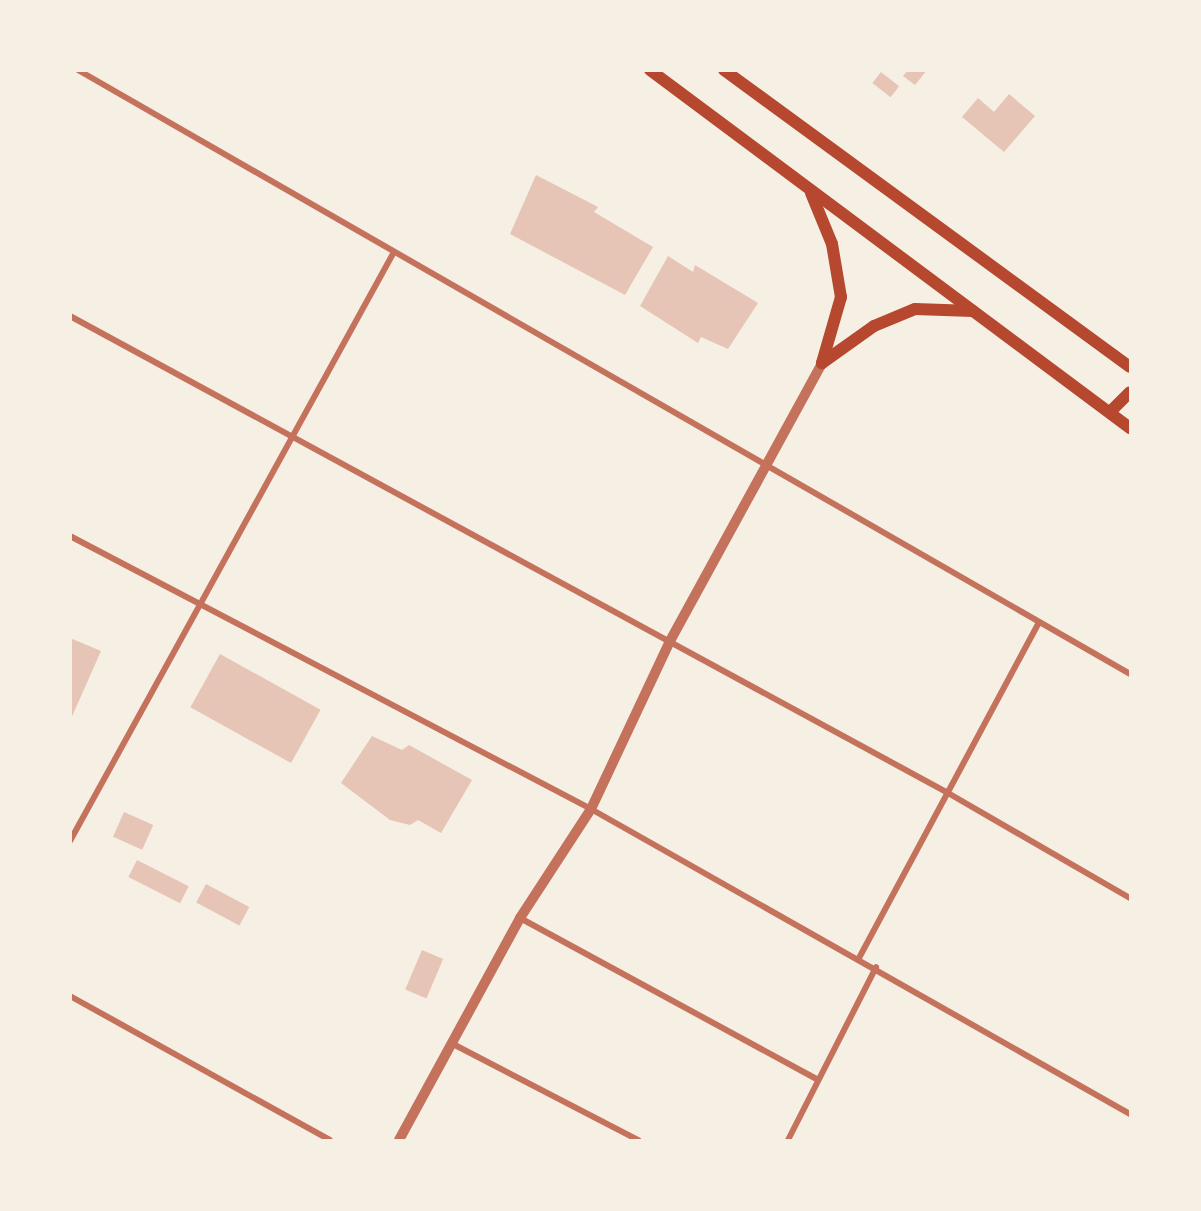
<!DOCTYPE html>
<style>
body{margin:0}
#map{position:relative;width:1201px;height:1211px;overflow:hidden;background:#f6efe4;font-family:"Times New Roman",serif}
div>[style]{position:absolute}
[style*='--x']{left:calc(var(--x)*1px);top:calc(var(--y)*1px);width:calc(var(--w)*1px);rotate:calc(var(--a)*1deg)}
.building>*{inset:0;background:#e6c5b7;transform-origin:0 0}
.minor>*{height:6px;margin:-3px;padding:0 3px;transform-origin:3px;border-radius:3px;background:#c5725c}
.tertiary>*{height:10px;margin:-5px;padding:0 5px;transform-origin:5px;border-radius:5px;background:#c5725c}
.secondary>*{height:12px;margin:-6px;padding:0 6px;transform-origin:6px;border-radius:6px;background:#b5482f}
span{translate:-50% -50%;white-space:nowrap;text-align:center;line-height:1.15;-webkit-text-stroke:4.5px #f6efe4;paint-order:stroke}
.frame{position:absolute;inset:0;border:72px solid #f6efe4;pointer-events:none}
</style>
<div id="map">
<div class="building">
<div style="clip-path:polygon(908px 70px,927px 70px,915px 85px,903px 76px)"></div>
<div style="left:881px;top:72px;width:23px;height:14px;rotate:38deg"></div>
<div style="clip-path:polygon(1009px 94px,1035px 116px,1004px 152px,962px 117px,978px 98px,994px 112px)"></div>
<div style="clip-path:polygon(536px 175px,598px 207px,594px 212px,653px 247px,625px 295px,510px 234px)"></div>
<div style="clip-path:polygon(668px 256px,693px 272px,695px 265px,758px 303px,728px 349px,701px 337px,698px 343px,640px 306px)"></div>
<div style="clip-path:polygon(70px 638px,101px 651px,70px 721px)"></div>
<div style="left:220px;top:654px;width:115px;height:61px;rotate:29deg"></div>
<div style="clip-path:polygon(372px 736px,402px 750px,409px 745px,472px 780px,441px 833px,418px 820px,410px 825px,390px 820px,341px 783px)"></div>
<div style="left:124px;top:812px;width:32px;height:27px;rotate:24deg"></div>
<div style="left:137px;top:860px;width:58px;height:19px;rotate:27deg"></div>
<div style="left:206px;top:884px;width:49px;height:21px;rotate:28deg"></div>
<div style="left:422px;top:950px;width:23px;height:43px;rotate:23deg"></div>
</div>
<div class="minor">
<div style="--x:78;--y:70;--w:1213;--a:29.86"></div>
<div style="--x:70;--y:316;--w:999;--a:28.51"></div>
<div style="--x:948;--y:793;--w:210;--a:30"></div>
<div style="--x:70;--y:536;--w:588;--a:27.65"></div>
<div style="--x:591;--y:809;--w:619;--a:29.5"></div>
<div style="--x:70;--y:841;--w:672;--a:-61.19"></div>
<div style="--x:520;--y:918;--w:339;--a:28.5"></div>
<div style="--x:859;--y:958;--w:381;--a:-61.8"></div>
<div style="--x:70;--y:996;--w:297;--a:29"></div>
<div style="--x:451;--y:1043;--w:211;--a:27.4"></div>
<div style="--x:788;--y:1140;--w:194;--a:-63"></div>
</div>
<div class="tertiary">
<div style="--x:399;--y:1140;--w:253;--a:-61.4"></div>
<div style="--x:520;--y:918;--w:130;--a:-56.9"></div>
<div style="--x:591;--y:809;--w:186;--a:-64.8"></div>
<div style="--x:670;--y:641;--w:317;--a:-61.3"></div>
</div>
<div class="secondary">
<div style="--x:650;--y:70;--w:599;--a:36.72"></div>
<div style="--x:724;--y:70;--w:503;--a:36.19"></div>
<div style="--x:811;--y:193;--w:55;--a:67.6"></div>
<div style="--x:832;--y:244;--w:54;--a:80.4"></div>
<div style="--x:841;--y:297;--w:69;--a:106.1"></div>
<div style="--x:822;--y:363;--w:64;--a:-35.4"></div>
<div style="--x:874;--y:326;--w:44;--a:-22.5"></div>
<div style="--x:915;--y:309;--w:58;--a:2"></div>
<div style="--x:1110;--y:412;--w:28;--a:-45"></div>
</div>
<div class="frame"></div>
</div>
